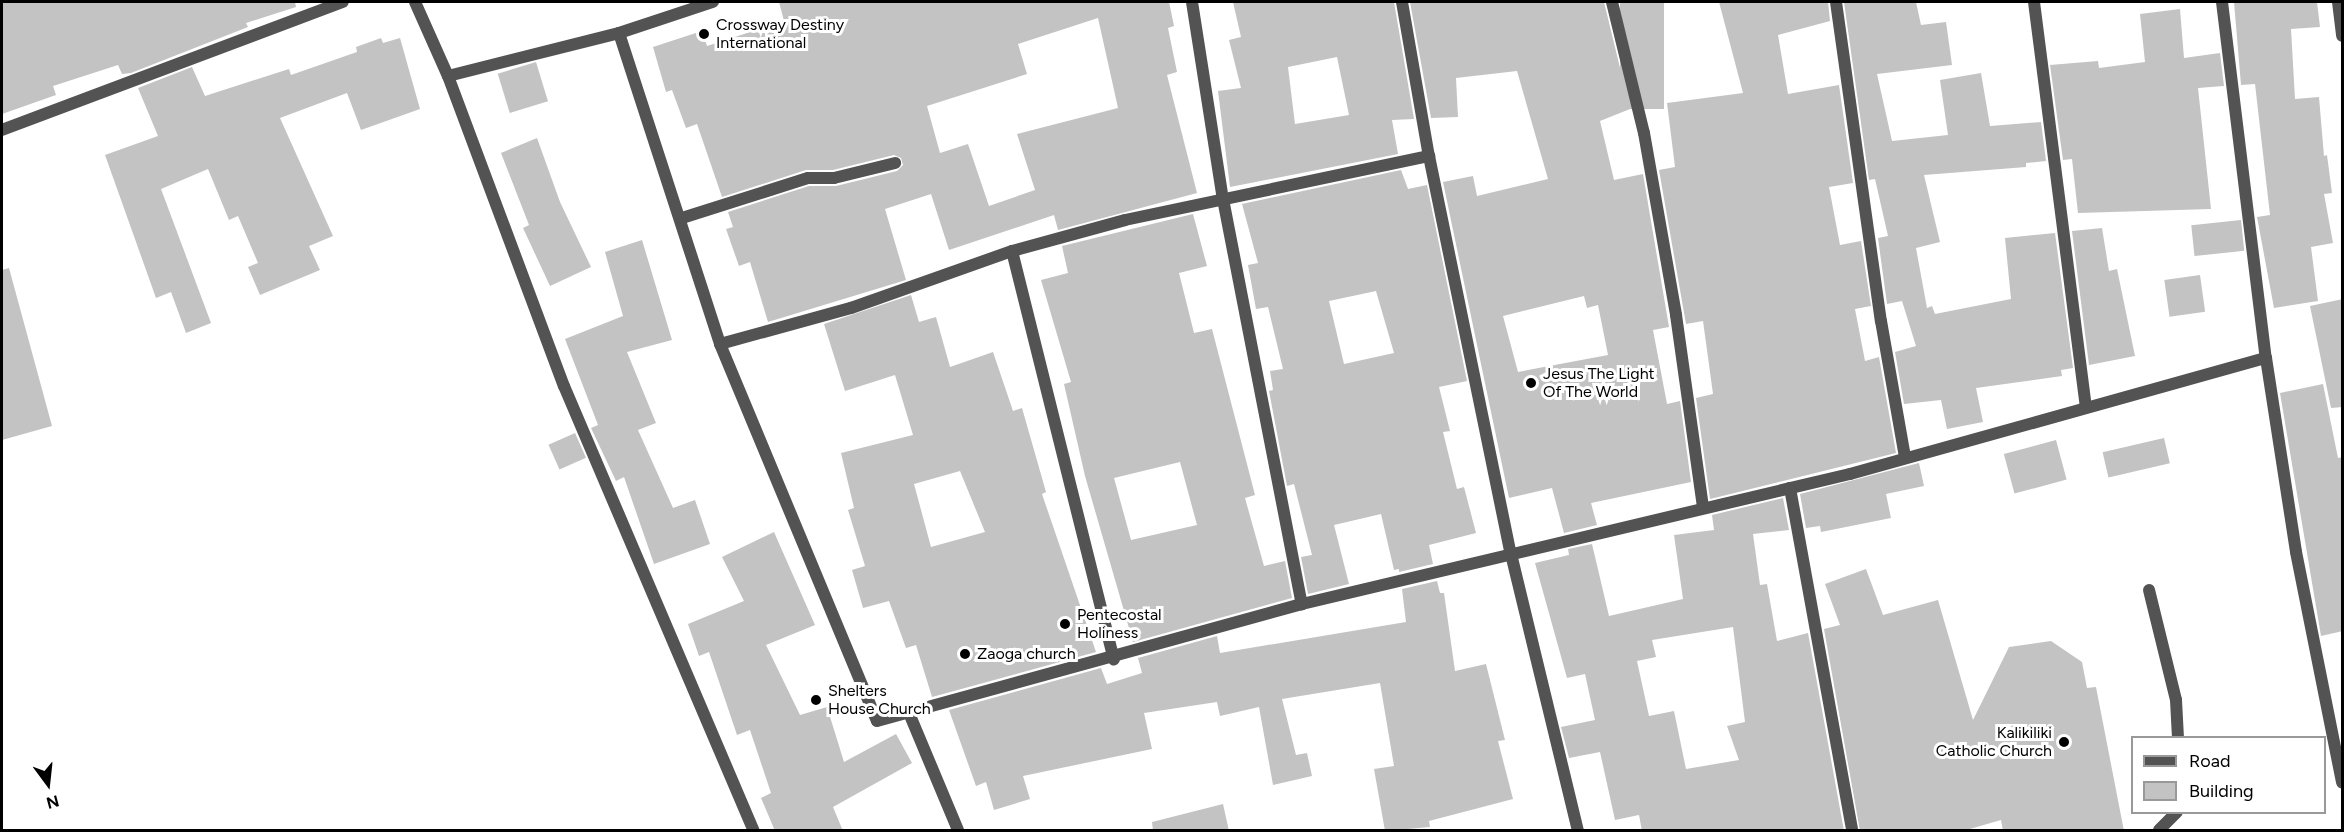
<!DOCTYPE html>
<style>
body{margin:0}
#map{position:relative;width:2344px;height:832px;overflow:hidden;background:#fff;font-family:Figtree,sans-serif}
div>[style]{position:absolute}
[style*='--x']{left:calc(var(--x)*1px);top:calc(var(--y)*1px);width:calc(var(--w)*1px);rotate:calc(var(--a)*1deg)}
.building>*{inset:0;background:#c3c3c3;transform-origin:0 0}
.service>*{height:12px;margin:-6px;padding:0 6px;transform-origin:6px;border-radius:6px;background:#535353}
.minor>*{height:12px;margin:-6px;padding:0 6px;transform-origin:6px;border-radius:6px;background:#535353}
.dots>*{width:16px;height:16px;translate:-50% -50%;box-sizing:border-box;border:3px solid #fff;border-radius:50%}
span{translate:-50% -50%;white-space:nowrap;text-align:center;line-height:1.15;-webkit-text-stroke:6px #fff;paint-order:stroke}
.poi-label{font-size:16px;color:#000}
.left{translate:0 -50%;text-align:left}
.right{translate:-100% -50%;text-align:right}
.frame{position:absolute;inset:0;border:3px solid #000;pointer-events:none}
.legend{position:absolute;left:2131px;top:736px;width:195px;height:78px;box-sizing:border-box;background:#fff;border:2px solid #999;margin:0;padding:8px 10px;list-style:none;font-size:18px;color:#000}
.legend li{display:flex;align-items:center;gap:12px;height:30px}
.legend b{width:30px;border:2px solid #999}
.north{position:absolute;left:18px;top:754px;width:60px;height:60px;-webkit-text-stroke:4px #fff;paint-order:stroke;rotate:165deg;font-size:16px;font-weight:700;line-height:24px;text-align:center;color:#000}
.north::after{content:'';display:block;margin:auto;width:21px;height:27px;background:#000;clip-path:polygon(50% 0,100% 100%,50% 72%,0 100%)}
</style>
<div id="map">
<div class="building">
<div style="clip-path:polygon(2px 2px,295px 2px,296px 7px,246px 23px,248px 27px,131px 73px,122px 74px,118px 65px,53px 86px,56px 95px,2px 114px)"></div>
<div style="clip-path:polygon(evenodd,779px 2px,1169px 2px,1174px 26px,1168px 28px,1177px 72px,1167px 75px,1197px 193px,1058px 230px,1054px 215px,949px 250px,931px 194px,885px 209px,906px 280px,768px 322px,750px 262px,739px 266px,726px 229px,733px 227px,728px 212px,809px 186px,836px 186px,897px 171px,903px 165px,901px 158px,894px 155px,833px 170px,806px 170px,722px 197px,697px 124px,686px 128px,672px 90px,666px 92px,653px 47px,702px 31px,707px 46px,784px 21px,779px 2px,1098px 18px,1118px 108px,1017px 134px,1035px 190px,989px 206px,968px 144px,940px 153px,927px 106px,1027px 74px,1018px 44px,1098px 18px)"></div>
<div style="clip-path:polygon(evenodd,1233px 2px,1394px 2px,1414px 119px,1392px 120px,1398px 154px,1230px 187px,1218px 91px,1241px 88px,1229px 40px,1241px 37px,1233px 2px,1337px 57px,1349px 115px,1295px 124px,1288px 67px,1337px 57px)"></div>
<div style="clip-path:polygon(evenodd,1410px 2px,1604px 2px,1630px 109px,1600px 121px,1614px 180px,1643px 174px,1669px 327px,1653px 330px,1667px 404px,1680px 401px,1691px 482px,1591px 503px,1597px 525px,1564px 533px,1552px 488px,1509px 498px,1443px 182px,1473px 176px,1477px 196px,1548px 179px,1517px 71px,1456px 78px,1458px 117px,1431px 118px,1410px 2px,1584px 296px,1587px 308px,1598px 305px,1608px 355px,1518px 372px,1503px 316px,1584px 296px)"></div>
<div style="left:1620px;top:2px;width:44px;height:107px"></div>
<div style="clip-path:polygon(1719px 2px,1828px 2px,1830px 21px,1778px 35px,1788px 94px,1839px 85px,1853px 183px,1829px 187px,1840px 245px,1861px 241px,1871px 306px,1855px 309px,1865px 361px,1879px 357px,1896px 453px,1710px 499px,1696px 398px,1713px 394px,1703px 321px,1686px 324px,1659px 170px,1675px 167px,1667px 103px,1743px 93px)"></div>
<div style="clip-path:polygon(1844px 2px,1916px 2px,1921px 25px,1946px 22px,1952px 65px,1877px 74px,1892px 141px,1948px 135px,1940px 80px,1981px 73px,1990px 126px,2041px 122px,2046px 161px,2026px 163px,2026px 167px,1924px 175px,1940px 242px,1916px 248px,1927px 308px,1932px 306px,1935px 314px,2011px 299px,2005px 238px,2055px 233px,2073px 368px,2061px 370px,2062px 376px,1976px 388px,1983px 422px,1947px 429px,1941px 400px,1904px 404px,1895px 352px,1916px 346px,1902px 301px,1887px 304px,1878px 238px,1888px 236px,1875px 179px,1869px 180px)"></div>
<div style="clip-path:polygon(2234px 2px,2317px 2px,2320px 27px,2291px 29px,2295px 99px,2319px 97px,2324px 156px,2327px 155px,2332px 193px,2324px 194px,2333px 243px,2311px 247px,2318px 301px,2274px 308px,2257px 217px,2270px 215px,2255px 84px,2241px 85px)"></div>
<div style="clip-path:polygon(2180px 9px,2184px 58px,2220px 53px,2224px 86px,2198px 88px,2211px 209px,2078px 213px,2072px 159px,2063px 160px,2050px 65px,2098px 61px,2099px 68px,2145px 62px,2140px 14px)"></div>
<div style="clip-path:polygon(381px 38px,383px 43px,400px 38px,420px 109px,361px 130px,347px 93px,280px 118px,333px 236px,309px 246px,320px 270px,260px 295px,248px 267px,258px 263px,238px 216px,229px 220px,208px 169px,161px 189px,211px 323px,186px 333px,171px 292px,156px 298px,105px 155px,158px 136px,138px 88px,192px 67px,205px 96px,289px 69px,291px 75px,357px 52px,356px 47px)"></div>
<div style="left:536px;top:62px;width:41px;height:40px;rotate:73deg"></div>
<div style="clip-path:polygon(537px 138px,560px 202px,591px 267px,550px 286px,523px 228px,529px 225px,501px 153px)"></div>
<div style="clip-path:polygon(evenodd,1401px 170px,1408px 189px,1427px 185px,1467px 381px,1439px 387px,1450px 431px,1443px 432px,1457px 489px,1464px 487px,1476px 533px,1429px 545px,1433px 564px,1399px 572px,1399px 569px,1394px 570px,1381px 514px,1334px 525px,1349px 584px,1308px 594px,1301px 557px,1312px 555px,1294px 484px,1287px 486px,1269px 391px,1273px 390px,1270px 371px,1283px 369px,1268px 307px,1256px 309px,1248px 265px,1258px 263px,1242px 204px,1401px 170px,1376px 291px,1394px 353px,1344px 364px,1329px 301px,1376px 291px)"></div>
<div style="clip-path:polygon(evenodd,1193px 214px,1207px 266px,1179px 273px,1194px 333px,1212px 329px,1255px 495px,1245px 498px,1264px 566px,1285px 561px,1292px 598px,1133px 642px,1085px 476px,1064px 384px,1071px 382px,1041px 280px,1068px 273px,1062px 246px,1193px 214px,1180px 462px,1197px 525px,1131px 540px,1114px 478px,1180px 462px)"></div>
<div style="left:2241px;top:220px;width:31px;height:50px;rotate:84deg"></div>
<div style="clip-path:polygon(2102px 228px,2109px 271px,2117px 269px,2135px 356px,2089px 365px,2072px 231px)"></div>
<div style="clip-path:polygon(642px 240px,672px 340px,627px 352px,656px 423px,638px 430px,673px 508px,695px 500px,710px 544px,654px 564px,624px 477px,616px 481px,591px 428px,598px 425px,565px 339px,623px 316px,605px 252px)"></div>
<div style="clip-path:polygon(9px 268px,52px 426px,2px 440px,2px 270px)"></div>
<div style="left:2200px;top:275px;width:37px;height:36px;rotate:82deg"></div>
<div style="clip-path:polygon(evenodd,911px 295px,919px 322px,936px 317px,950px 367px,993px 352px,1013px 411px,1022px 408px,1046px 492px,1042px 494px,1096px 652px,932px 697px,916px 645px,906px 648px,889px 601px,863px 608px,852px 570px,865px 566px,848px 510px,854px 508px,841px 453px,913px 435px,895px 375px,845px 391px,824px 324px,911px 295px,960px 471px,985px 532px,931px 547px,914px 484px,960px 471px)"></div>
<div style="clip-path:polygon(2343px 299px,2343px 407px,2331px 408px,2310px 306px)"></div>
<div style="clip-path:polygon(2323px 384px,2338px 458px,2343px 457px,2343px 631px,2321px 636px,2280px 393px)"></div>
<div style="left:575px;top:433px;width:27px;height:29px;rotate:66deg"></div>
<div style="left:2164px;top:438px;width:26px;height:63px;rotate:77deg"></div>
<div style="left:2056px;top:440px;width:41px;height:54px;rotate:75deg"></div>
<div style="clip-path:polygon(1919px 463px,1924px 486px,1886px 494px,1891px 518px,1821px 532px,1820px 526px,1806px 528px,1800px 494px)"></div>
<div style="clip-path:polygon(evenodd,1783px 498px,1789px 530px,1753px 534px,1760px 585px,1767px 584px,1777px 641px,1808px 633px,1844px 831px,1642px 831px,1639px 815px,1615px 820px,1600px 752px,1569px 758px,1561px 727px,1595px 720px,1585px 674px,1567px 678px,1535px 563px,1569px 555px,1568px 549px,1592px 544px,1609px 616px,1683px 599px,1674px 535px,1714px 530px,1712px 515px,1783px 498px,1733px 627px,1745px 722px,1727px 726px,1739px 760px,1686px 769px,1674px 711px,1649px 716px,1637px 661px,1656px 657px,1652px 640px,1733px 627px)"></div>
<div style="clip-path:polygon(774px 532px,815px 625px,766px 645px,800px 715px,827px 707px,844px 762px,896px 734px,912px 763px,833px 807px,843px 831px,775px 831px,761px 798px,771px 793px,750px 730px,737px 735px,709px 652px,699px 656px,688px 624px,744px 601px,722px 557px)"></div>
<div style="clip-path:polygon(1866px 569px,1883px 615px,1938px 600px,1973px 720px,2009px 647px,2051px 641px,2082px 662px,2087px 688px,2096px 687px,2124px 831px,2003px 831px,2001px 820px,1963px 831px,1860px 831px,1824px 629px,1840px 625px,1825px 584px)"></div>
<div style="clip-path:polygon(1437px 581px,1440px 593px,1444px 593px,1455px 671px,1486px 664px,1505px 740px,1498px 741px,1513px 799px,1429px 821px,1430px 827px,1385px 831px,1374px 769px,1394px 766px,1380px 683px,1282px 699px,1296px 755px,1307px 753px,1312px 776px,1273px 785px,1259px 707px,1220px 716px,1217px 702px,1144px 713px,1152px 749px,1023px 776px,1030px 799px,994px 810px,986px 782px,976px 786px,949px 710px,1101px 668px,1107px 684px,1142px 673px,1138px 658px,1217px 636px,1220px 653px,1406px 622px,1402px 589px)"></div>
<div style="clip-path:polygon(1223px 804px,1229px 831px,1153px 831px,1152px 822px)"></div>
</div>
<div class="service">
<div style="--x:2149;--y:590;--w:113;--a:76.2"></div>
<div style="--x:2176;--y:700;--w:38;--a:87"></div>
<div style="--x:2159;--y:830;--w:25;--a:-45"></div>
</div>
<div class="minor">
<div style="--x:415;--y:2;--w:81;--a:66"></div>
<div style="--x:448;--y:76;--w:331;--a:69.5"></div>
<div style="--x:564;--y:386;--w:483;--a:66.9"></div>
<div style="--x:1192;--y:2;--w:199;--a:81.1"></div>
<div style="--x:1223;--y:199;--w:413;--a:79"></div>
<div style="--x:1402;--y:2;--w:156;--a:80.1"></div>
<div style="--x:1429;--y:156;--w:406;--a:78.4"></div>
<div style="--x:1511;--y:554;--w:284;--a:76.4"></div>
<div style="--x:1612;--y:2;--w:135;--a:76.3"></div>
<div style="--x:1644;--y:133;--w:185;--a:80"></div>
<div style="--x:1676;--y:315;--w:194;--a:82"></div>
<div style="--x:1836;--y:2;--w:322;--a:82"></div>
<div style="--x:1881;--y:321;--w:138;--a:80"></div>
<div style="--x:2034;--y:2;--w:408;--a:82.7"></div>
<div style="--x:2222;--y:2;--w:359;--a:83"></div>
<div style="--x:2266;--y:358;--w:196;--a:81.2"></div>
<div style="--x:2296;--y:552;--w:235;--a:78.7"></div>
<div style="--x:2338;--y:2;--w:34;--a:83"></div>
<div style="--x:619;--y:33;--w:327;--a:72"></div>
<div style="--x:720;--y:344;--w:408;--a:67.4"></div>
<div style="--x:877;--y:721;--w:441;--a:-15.4"></div>
<div style="--x:1302;--y:604;--w:563;--a:-13.35"></div>
<div style="--x:1850;--y:474;--w:432;--a:-15.6"></div>
<div style="--x:448;--y:76;--w:176;--a:-14.1"></div>
<div style="--x:619;--y:33;--w:99;--a:-18.3"></div>
<div style="--x:2;--y:130;--w:364;--a:-20.6"></div>
<div style="--x:682;--y:218;--w:132;--a:-17.6"></div>
<div style="--x:808;--y:178;--w:26;--a:0"></div>
<div style="--x:834;--y:178;--w:63;--a:-13.8"></div>
<div style="--x:1012;--y:251;--w:421;--a:76"></div>
<div style="--x:720;--y:344;--w:136;--a:-15.4"></div>
<div style="--x:851;--y:308;--w:171;--a:-19.5"></div>
<div style="--x:1012;--y:251;--w:117;--a:-15.3"></div>
<div style="--x:1125;--y:220;--w:311;--a:-11.9"></div>
<div style="--x:1790;--y:488;--w:348;--a:79.7"></div>
<div style="--x:909;--y:713;--w:127;--a:67.3"></div>
</div>
<div class="dots">
<div style="left:704px;top:34px;background:#000"></div>
<div style="left:1531px;top:383px;background:#000"></div>
<div style="left:1065px;top:624px;background:#000"></div>
<div style="left:965px;top:654px;background:#000"></div>
<div style="left:816px;top:700px;background:#000"></div>
<div style="left:2064px;top:742px;background:#000"></div>
</div>
<div class="poi-label">
<span class="left" style="left:716px;top:34px">Crossway Destiny<br>International</span>
<span class="left" style="left:1543px;top:383px">Jesus The Light<br>Of The World</span>
<span class="left" style="left:1077px;top:624px">Pentecostal<br>Holiness</span>
<span class="left" style="left:977px;top:654px">Zaoga church</span>
<span class="left" style="left:828px;top:700px">Shelters<br>House Church</span>
<span class="right" style="left:2052px;top:742px">Kalikiliki<br>Catholic Church</span>
</div>
<div class="frame"></div>
<ul class="legend">
<li><b style="height:8px;background:#535353"></b>Road</li>
<li><b style="height:16px;background:#c3c3c3"></b>Building</li>
</ul>
<div class="north">N</div>
</div>
